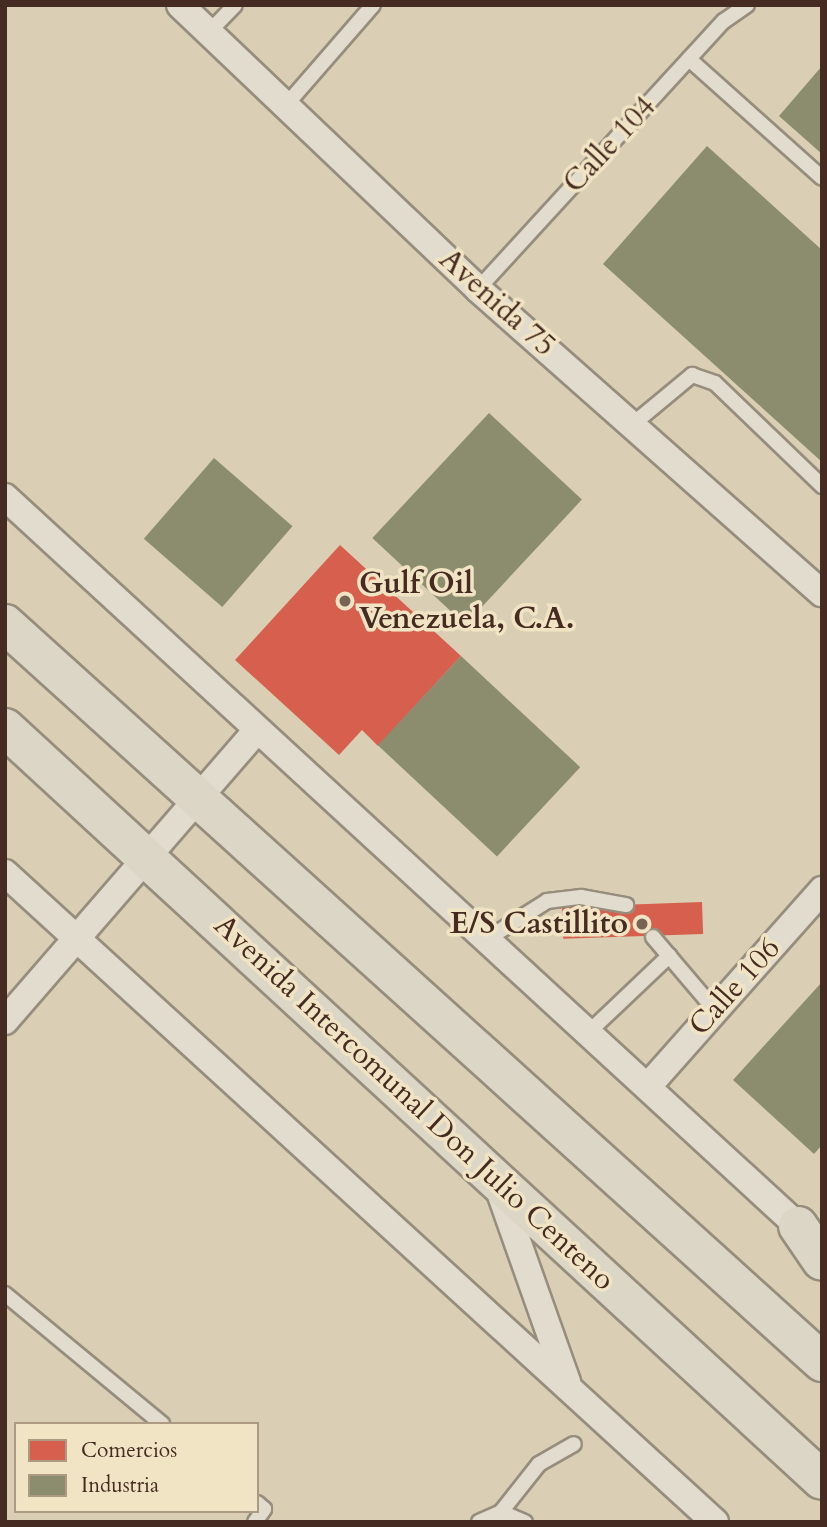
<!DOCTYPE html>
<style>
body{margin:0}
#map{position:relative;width:827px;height:1527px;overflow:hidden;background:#dacfb4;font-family:Cardo,serif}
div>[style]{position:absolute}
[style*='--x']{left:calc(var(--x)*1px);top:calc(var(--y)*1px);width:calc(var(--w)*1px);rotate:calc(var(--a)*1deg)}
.shops>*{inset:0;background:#d6604d;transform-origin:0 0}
.industry>*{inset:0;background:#8c8c6e;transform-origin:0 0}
.roads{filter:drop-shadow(2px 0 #978d7d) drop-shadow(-2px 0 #978d7d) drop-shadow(0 2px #978d7d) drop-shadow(0 -2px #978d7d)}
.lane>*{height:14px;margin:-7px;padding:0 7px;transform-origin:7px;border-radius:7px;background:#e1dcce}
.street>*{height:26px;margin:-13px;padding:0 13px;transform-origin:13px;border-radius:13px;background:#e1dcce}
.primary>*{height:38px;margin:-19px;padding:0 19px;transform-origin:19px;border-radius:19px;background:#dcd6c6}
.dots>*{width:19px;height:19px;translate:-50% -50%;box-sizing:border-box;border:4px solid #f1e4c4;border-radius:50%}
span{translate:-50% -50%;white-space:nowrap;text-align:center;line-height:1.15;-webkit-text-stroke:7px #f1e4c4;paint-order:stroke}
.street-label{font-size:30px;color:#452b21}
.poi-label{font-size:30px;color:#452b21;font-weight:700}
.left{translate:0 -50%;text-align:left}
.right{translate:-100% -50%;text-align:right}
.frame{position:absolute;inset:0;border:7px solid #452b21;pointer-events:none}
.legend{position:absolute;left:14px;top:1422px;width:245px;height:91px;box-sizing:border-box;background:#f1e4c4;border:2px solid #ac9a83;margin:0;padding:9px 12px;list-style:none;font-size:21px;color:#452b21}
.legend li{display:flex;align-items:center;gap:14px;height:35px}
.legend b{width:35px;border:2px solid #ac9a83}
</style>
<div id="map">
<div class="shops">
<div style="clip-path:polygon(340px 545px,461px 656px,378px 746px,362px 730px,339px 755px,235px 660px)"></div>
<div style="left:702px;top:902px;width:32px;height:140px;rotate:88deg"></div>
</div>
<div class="industry">
<div style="clip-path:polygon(822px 66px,822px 154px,779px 116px)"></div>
<div style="clip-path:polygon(707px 146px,822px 250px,822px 462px,603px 264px)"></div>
<div style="left:489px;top:413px;width:127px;height:171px;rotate:43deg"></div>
<div style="left:214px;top:458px;width:104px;height:107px;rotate:41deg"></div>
<div style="left:461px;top:656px;width:163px;height:122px;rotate:43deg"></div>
<div style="clip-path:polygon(822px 982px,822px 1145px,814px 1154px,733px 1080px)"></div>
</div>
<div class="roads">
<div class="lane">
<div style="--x:209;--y:32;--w:37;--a:-46"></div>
<div style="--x:689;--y:59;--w:178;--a:41.8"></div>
<div style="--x:287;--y:104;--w:131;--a:-49"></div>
<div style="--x:478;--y:289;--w:364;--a:-47.5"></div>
<div style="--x:724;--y:21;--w:28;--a:-35"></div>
<div style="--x:633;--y:424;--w:77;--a:-39.7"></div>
<div style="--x:692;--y:375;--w:24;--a:19"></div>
<div style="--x:715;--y:383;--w:149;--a:43.9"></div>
<div style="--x:653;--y:937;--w:96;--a:49.7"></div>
<div style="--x:487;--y:939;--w:71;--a:-32.3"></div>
<div style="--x:547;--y:901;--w:34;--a:-7"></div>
<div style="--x:581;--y:897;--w:46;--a:10.1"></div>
<div style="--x:591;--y:1030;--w:108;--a:-43.5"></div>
<div style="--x:5;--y:1294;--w:204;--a:39.6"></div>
<div style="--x:501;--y:1512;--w:26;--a:23"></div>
<div style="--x:255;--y:1522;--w:16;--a:-55"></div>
<div style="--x:264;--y:1509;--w:9;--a:-139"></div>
<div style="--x:479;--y:1522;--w:24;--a:-24"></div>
<div style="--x:501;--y:1512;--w:61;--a:-51.6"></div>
<div style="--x:539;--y:1464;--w:40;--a:-29.7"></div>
</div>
<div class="street">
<div style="--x:180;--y:5;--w:412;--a:43.6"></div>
<div style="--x:478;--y:289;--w:459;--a:41.5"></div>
<div style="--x:5;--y:497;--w:1093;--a:42.59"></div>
<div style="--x:5;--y:873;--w:962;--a:42.43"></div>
<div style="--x:5;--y:1021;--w:385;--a:-49.1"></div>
<div style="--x:649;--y:1085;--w:261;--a:-48.4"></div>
<div style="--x:497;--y:1184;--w:210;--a:70.5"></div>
</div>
<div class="primary">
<div style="--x:5;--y:624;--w:1101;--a:42.09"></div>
<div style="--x:5;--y:728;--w:1110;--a:42.63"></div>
<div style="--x:798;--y:1226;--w:42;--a:55.6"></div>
</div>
</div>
<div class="dots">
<div style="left:345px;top:601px;background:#796454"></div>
<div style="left:642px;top:924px;background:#796454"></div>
</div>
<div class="street-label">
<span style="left:610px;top:145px;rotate:-47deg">Calle 104</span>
<span style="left:497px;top:303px;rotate:42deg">Avenida 75</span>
<span style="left:735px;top:987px;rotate:-48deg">Calle 106</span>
<span style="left:414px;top:1103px;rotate:43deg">Avenida Intercomunal Don Julio Centeno</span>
</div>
<div class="poi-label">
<span class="left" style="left:359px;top:601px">Gulf Oil<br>Venezuela, C.A.</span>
<span class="right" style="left:628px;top:924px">E/S Castillito</span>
</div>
<div class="frame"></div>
<ul class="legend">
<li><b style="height:19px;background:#d6604d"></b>Comercios</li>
<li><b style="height:19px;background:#8c8c6e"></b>Industria</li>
</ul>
</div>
